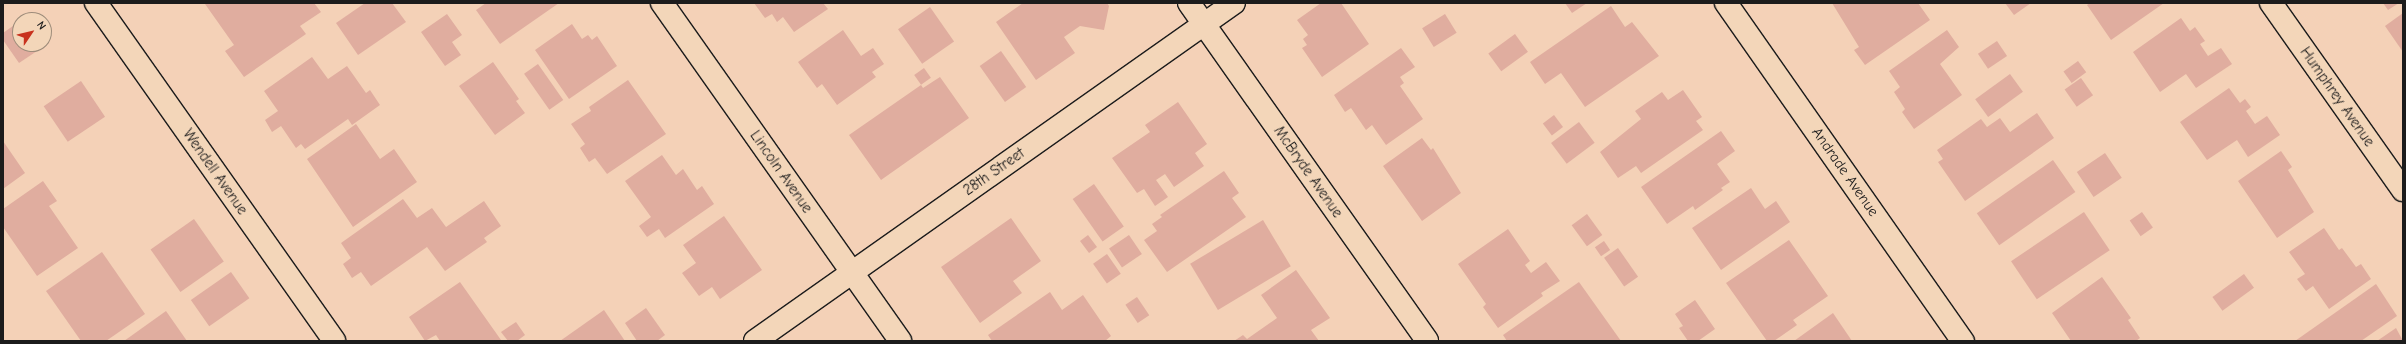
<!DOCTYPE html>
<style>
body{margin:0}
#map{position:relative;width:2406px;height:344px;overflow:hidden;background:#f4d1b7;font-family:"Comic Neue",sans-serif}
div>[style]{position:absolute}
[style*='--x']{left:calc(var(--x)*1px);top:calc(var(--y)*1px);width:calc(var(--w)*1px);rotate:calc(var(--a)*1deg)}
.building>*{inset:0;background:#e0ad9f;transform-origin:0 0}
.roads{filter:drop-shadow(1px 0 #1c1c1c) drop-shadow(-1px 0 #1c1c1c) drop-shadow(0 1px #1c1c1c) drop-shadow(0 -1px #1c1c1c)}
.minor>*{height:22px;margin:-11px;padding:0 11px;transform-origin:11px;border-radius:11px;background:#f3d6b9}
span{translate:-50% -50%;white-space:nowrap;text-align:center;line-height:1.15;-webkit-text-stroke:3px #f3d6b9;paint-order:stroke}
.street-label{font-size:15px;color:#1c1c1c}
.frame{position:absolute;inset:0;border:4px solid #1c1c1c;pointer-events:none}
.north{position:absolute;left:12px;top:12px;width:40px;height:40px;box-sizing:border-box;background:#f3d6b9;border:1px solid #9d8c7a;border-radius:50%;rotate:55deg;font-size:11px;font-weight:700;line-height:16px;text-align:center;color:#1c1c1c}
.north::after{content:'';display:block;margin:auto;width:14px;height:18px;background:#c8321e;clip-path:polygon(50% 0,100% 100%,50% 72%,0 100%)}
</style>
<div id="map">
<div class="building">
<div style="clip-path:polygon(207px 3px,314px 3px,321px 12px,300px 26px,306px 34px,244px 77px,225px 51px,234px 45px,205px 4px)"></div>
<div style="clip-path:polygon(365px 3px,392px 3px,406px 22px,358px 55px,336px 23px)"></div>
<div style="clip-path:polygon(486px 3px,559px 3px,500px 44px,476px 10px)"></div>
<div style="clip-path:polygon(754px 3px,823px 3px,828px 9px,794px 32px,783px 17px,777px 22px,772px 14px,765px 18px)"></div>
<div style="clip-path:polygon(1023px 3px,1107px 3px,1109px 6px,1104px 30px,1080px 26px,1064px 37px,1075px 53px,1036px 80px,996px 22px)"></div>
<div style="clip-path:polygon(1321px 3px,1341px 3px,1369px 44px,1322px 77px,1302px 48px,1307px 45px,1303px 39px,1308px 35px,1297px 20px)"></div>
<div style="clip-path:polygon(1565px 3px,1587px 3px,1572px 13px)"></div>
<div style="clip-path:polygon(1832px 3px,1918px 3px,1930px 20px,1865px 65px,1854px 50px,1859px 47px)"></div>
<div style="clip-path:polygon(2005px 3px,2031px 3px,2014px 15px)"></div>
<div style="clip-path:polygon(2090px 3px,2164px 3px,2111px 40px,2087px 5px)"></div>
<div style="clip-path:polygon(2383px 3px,2399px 3px,2388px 10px)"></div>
<div style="clip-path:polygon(1611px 6px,1625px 27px,1632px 22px,1659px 56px,1585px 107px,1561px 73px,1545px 84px,1530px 62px)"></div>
<div style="left:930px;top:7px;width:42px;height:39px;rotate:55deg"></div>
<div style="clip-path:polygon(2403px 13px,2403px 52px,2385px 26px)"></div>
<div style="clip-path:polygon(447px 14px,462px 35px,452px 42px,461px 55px,445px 66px,421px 32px)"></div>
<div style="left:1445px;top:14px;width:22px;height:27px;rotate:58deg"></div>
<div style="clip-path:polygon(30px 15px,34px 20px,22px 20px)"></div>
<div style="clip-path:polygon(2181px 18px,2190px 31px,2195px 27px,2205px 41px,2200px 44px,2208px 56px,2221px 48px,2232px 64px,2196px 88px,2186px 74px,2160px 92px,2133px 52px)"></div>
<div style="clip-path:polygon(20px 21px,20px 44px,44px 44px,44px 36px,49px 43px,19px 63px,3px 40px,3px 33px)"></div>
<div style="clip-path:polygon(572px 24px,582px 39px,588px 35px,592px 40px,597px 36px,617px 66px,569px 99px,535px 50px)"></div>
<div style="clip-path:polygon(843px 30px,861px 56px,873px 48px,884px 64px,872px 72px,876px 77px,837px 105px,822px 84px,817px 88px,798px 62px)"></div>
<div style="clip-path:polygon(1947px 30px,1959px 47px,1940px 64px,1962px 95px,1914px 129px,1902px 112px,1905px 109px,1894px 92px,1900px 87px,1889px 71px)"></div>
<div style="left:1515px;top:34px;width:22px;height:33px;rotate:54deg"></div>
<div style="left:1997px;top:41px;width:18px;height:23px;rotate:56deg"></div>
<div style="clip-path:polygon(1401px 48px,1415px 67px,1400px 77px,1404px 83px,1400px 86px,1423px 119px,1386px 145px,1372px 125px,1366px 130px,1351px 108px,1345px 112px,1334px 95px)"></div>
<div style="left:1001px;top:51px;width:44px;height:26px;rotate:55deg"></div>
<div style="clip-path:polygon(312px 57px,328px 79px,347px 66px,366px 93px,370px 90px,380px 105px,352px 125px,348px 119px,305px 149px,301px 144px,296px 148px,281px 126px,272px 132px,265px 120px,278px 111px,264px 91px)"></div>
<div style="left:2078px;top:61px;width:14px;height:18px;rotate:54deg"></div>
<div style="clip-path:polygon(493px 62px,519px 99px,516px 101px,525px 113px,495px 135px,459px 86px)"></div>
<div style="left:538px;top:64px;width:44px;height:17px;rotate:55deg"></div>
<div style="left:924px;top:68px;width:12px;height:12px;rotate:55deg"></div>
<div style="left:2010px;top:74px;width:22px;height:43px;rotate:54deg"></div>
<div style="clip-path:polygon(940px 77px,969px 118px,881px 180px,849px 135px,921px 85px,923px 88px)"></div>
<div style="left:2081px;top:78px;width:21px;height:20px;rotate:55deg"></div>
<div style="clip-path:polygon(628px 80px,666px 134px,607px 174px,595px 158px,589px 162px,580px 148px,585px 144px,571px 124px,591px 111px,589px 107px)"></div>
<div style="left:81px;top:81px;width:43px;height:45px;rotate:56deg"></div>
<div style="clip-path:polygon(2229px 88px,2240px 103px,2245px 99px,2251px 107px,2246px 111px,2255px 124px,2267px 116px,2280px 135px,2248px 157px,2237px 140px,2207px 160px,2180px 122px)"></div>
<div style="clip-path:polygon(1683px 90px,1702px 117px,1696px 121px,1703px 130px,1641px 173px,1636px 166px,1618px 178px,1600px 152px,1641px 119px,1635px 111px,1662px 92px,1668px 100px)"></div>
<div style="clip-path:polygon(1178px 102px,1207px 144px,1195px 153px,1204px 166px,1174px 187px,1165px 174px,1156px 180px,1168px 197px,1155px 206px,1144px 189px,1137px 193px,1112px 158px,1150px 132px,1145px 125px)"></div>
<div style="clip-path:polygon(2037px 113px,2054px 138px,1965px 201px,1938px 162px,1943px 159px,1937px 150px,1981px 119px,1987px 127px,2000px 118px,2010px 132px)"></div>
<div style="left:1554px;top:115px;width:15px;height:14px;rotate:53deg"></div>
<div style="left:1579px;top:122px;width:26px;height:35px;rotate:53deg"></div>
<div style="clip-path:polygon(356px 124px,380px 159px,394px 149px,417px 182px,353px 227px,307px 159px)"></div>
<div style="clip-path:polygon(1721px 131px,1735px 151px,1717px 164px,1730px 182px,1721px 188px,1723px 190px,1695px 210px,1693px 206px,1667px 224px,1641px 187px)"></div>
<div style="clip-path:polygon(1422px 138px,1431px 150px,1433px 148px,1461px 193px,1422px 221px,1383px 166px)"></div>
<div style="clip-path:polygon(3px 141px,25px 173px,3px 189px)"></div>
<div style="clip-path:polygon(2281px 151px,2292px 167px,2288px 170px,2314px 212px,2277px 238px,2238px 181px)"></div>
<div style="left:2105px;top:153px;width:30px;height:34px;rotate:56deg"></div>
<div style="clip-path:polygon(662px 155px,676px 175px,683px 169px,697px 190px,702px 186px,714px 204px,665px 238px,659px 229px,647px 237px,639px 226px,651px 217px,625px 181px)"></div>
<div style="left:2053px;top:160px;width:39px;height:93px;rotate:55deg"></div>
<div style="clip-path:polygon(1224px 171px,1239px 193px,1232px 198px,1246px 217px,1167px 272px,1144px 240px,1157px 231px,1152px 224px,1162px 217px,1160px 215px)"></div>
<div style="clip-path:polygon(43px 181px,57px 201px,49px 206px,78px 248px,37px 276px,3px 227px,3px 209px)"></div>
<div style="left:1094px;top:184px;width:52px;height:26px;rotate:55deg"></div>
<div style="clip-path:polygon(1751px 188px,1765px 209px,1776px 201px,1790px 222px,1721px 270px,1692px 228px)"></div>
<div style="clip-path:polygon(403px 199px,417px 218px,432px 208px,446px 227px,484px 201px,501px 226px,484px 238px,487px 242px,445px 271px,427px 247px,371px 286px,361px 272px,352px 278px,343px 264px,351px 258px,341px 243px)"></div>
<div style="left:2084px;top:212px;width:46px;height:88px;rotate:56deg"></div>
<div style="left:2142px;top:212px;width:19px;height:15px;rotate:55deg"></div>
<div style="left:1587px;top:214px;width:26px;height:19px;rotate:54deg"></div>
<div style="clip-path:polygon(724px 216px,762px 270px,720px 299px,712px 287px,699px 296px,682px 273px,696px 263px,683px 245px)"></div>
<div style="clip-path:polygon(1011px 218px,1041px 261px,1013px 281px,1022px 293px,980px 323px,941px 267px)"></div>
<div style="left:194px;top:219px;width:52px;height:53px;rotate:55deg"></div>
<div style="left:1263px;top:220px;width:54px;height:85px;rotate:59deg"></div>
<div style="clip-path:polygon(2324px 228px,2339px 250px,2342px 248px,2356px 267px,2361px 264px,2371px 279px,2329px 309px,2313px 286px,2306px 291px,2297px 279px,2305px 274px,2289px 252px)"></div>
<div style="clip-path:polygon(1508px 229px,1530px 261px,1525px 265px,1531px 273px,1546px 262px,1560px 281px,1541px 293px,1543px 296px,1498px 328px,1483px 307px,1486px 304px,1458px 264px)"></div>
<div style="left:1088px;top:235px;width:15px;height:10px;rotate:53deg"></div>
<div style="left:1129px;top:235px;width:23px;height:24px;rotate:56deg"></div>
<div style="clip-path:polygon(1789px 240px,1828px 296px,1793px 320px,1797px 325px,1774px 341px,1767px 341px,1726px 283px)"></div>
<div style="left:1604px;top:241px;width:11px;height:11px;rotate:56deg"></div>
<div style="left:1618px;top:248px;width:35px;height:17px;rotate:55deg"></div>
<div style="clip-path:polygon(102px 252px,145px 314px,106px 341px,81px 341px,46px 291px)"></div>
<div style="left:1107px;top:254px;width:24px;height:17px;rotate:55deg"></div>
<div style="clip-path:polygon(1296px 270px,1330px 318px,1311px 330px,1319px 341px,1234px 341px,1243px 335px,1247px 339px,1277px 318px,1261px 295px)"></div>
<div style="left:231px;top:272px;width:32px;height:49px;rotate:55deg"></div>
<div style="left:2244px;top:274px;width:17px;height:39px;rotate:54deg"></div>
<div style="clip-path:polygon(2102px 277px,2131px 318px,2128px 320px,2140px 338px,2136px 341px,2071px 341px,2052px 313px)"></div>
<div style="clip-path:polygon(460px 282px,501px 340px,500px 341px,440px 341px,436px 335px,425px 341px,409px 317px)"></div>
<div style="clip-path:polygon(1579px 282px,1621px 341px,1507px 341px,1503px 335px)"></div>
<div style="clip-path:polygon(2376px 284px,2397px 316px,2361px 341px,2295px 341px)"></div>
<div style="clip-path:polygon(1050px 292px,1062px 310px,1083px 295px,1111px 336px,1105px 341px,992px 341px,988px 335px)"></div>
<div style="left:1137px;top:297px;width:22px;height:14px;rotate:56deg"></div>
<div style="clip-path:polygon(1695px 300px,1715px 329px,1698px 341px,1688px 341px,1679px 328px,1683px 326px,1675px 314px)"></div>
<div style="clip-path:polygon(646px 308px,665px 335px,657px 341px,637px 341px,625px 323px)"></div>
<div style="clip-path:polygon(604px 310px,625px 341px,560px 341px)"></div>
<div style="clip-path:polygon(166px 311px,187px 341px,124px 341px)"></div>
<div style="clip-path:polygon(1833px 313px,1852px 341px,1794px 341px)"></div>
<div style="clip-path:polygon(516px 322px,525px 335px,517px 341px,508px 341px,501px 332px)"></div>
<div style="clip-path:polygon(2396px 328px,2403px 341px,2377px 341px)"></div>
</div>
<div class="roads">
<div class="minor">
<div style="--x:96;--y:3;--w:413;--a:54.8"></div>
<div style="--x:662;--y:3;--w:413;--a:54.8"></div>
<div style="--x:1189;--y:3;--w:413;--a:54.8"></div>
<div style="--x:1726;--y:3;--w:413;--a:55"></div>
<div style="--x:2271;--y:3;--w:229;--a:54.8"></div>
<div style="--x:755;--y:341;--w:586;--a:-35.21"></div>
</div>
</div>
<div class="street-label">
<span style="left:2337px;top:97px;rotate:55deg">Humphrey Avenue</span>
<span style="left:215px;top:172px;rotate:55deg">Wendell Avenue</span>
<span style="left:781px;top:172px;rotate:55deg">Lincoln Avenue</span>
<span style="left:994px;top:172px;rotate:-35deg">28th Street</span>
<span style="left:1308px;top:172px;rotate:55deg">McBryde Avenue</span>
<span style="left:1845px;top:172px;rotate:55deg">Andrade Avenue</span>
</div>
<div class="frame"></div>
<div class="north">N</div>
</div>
